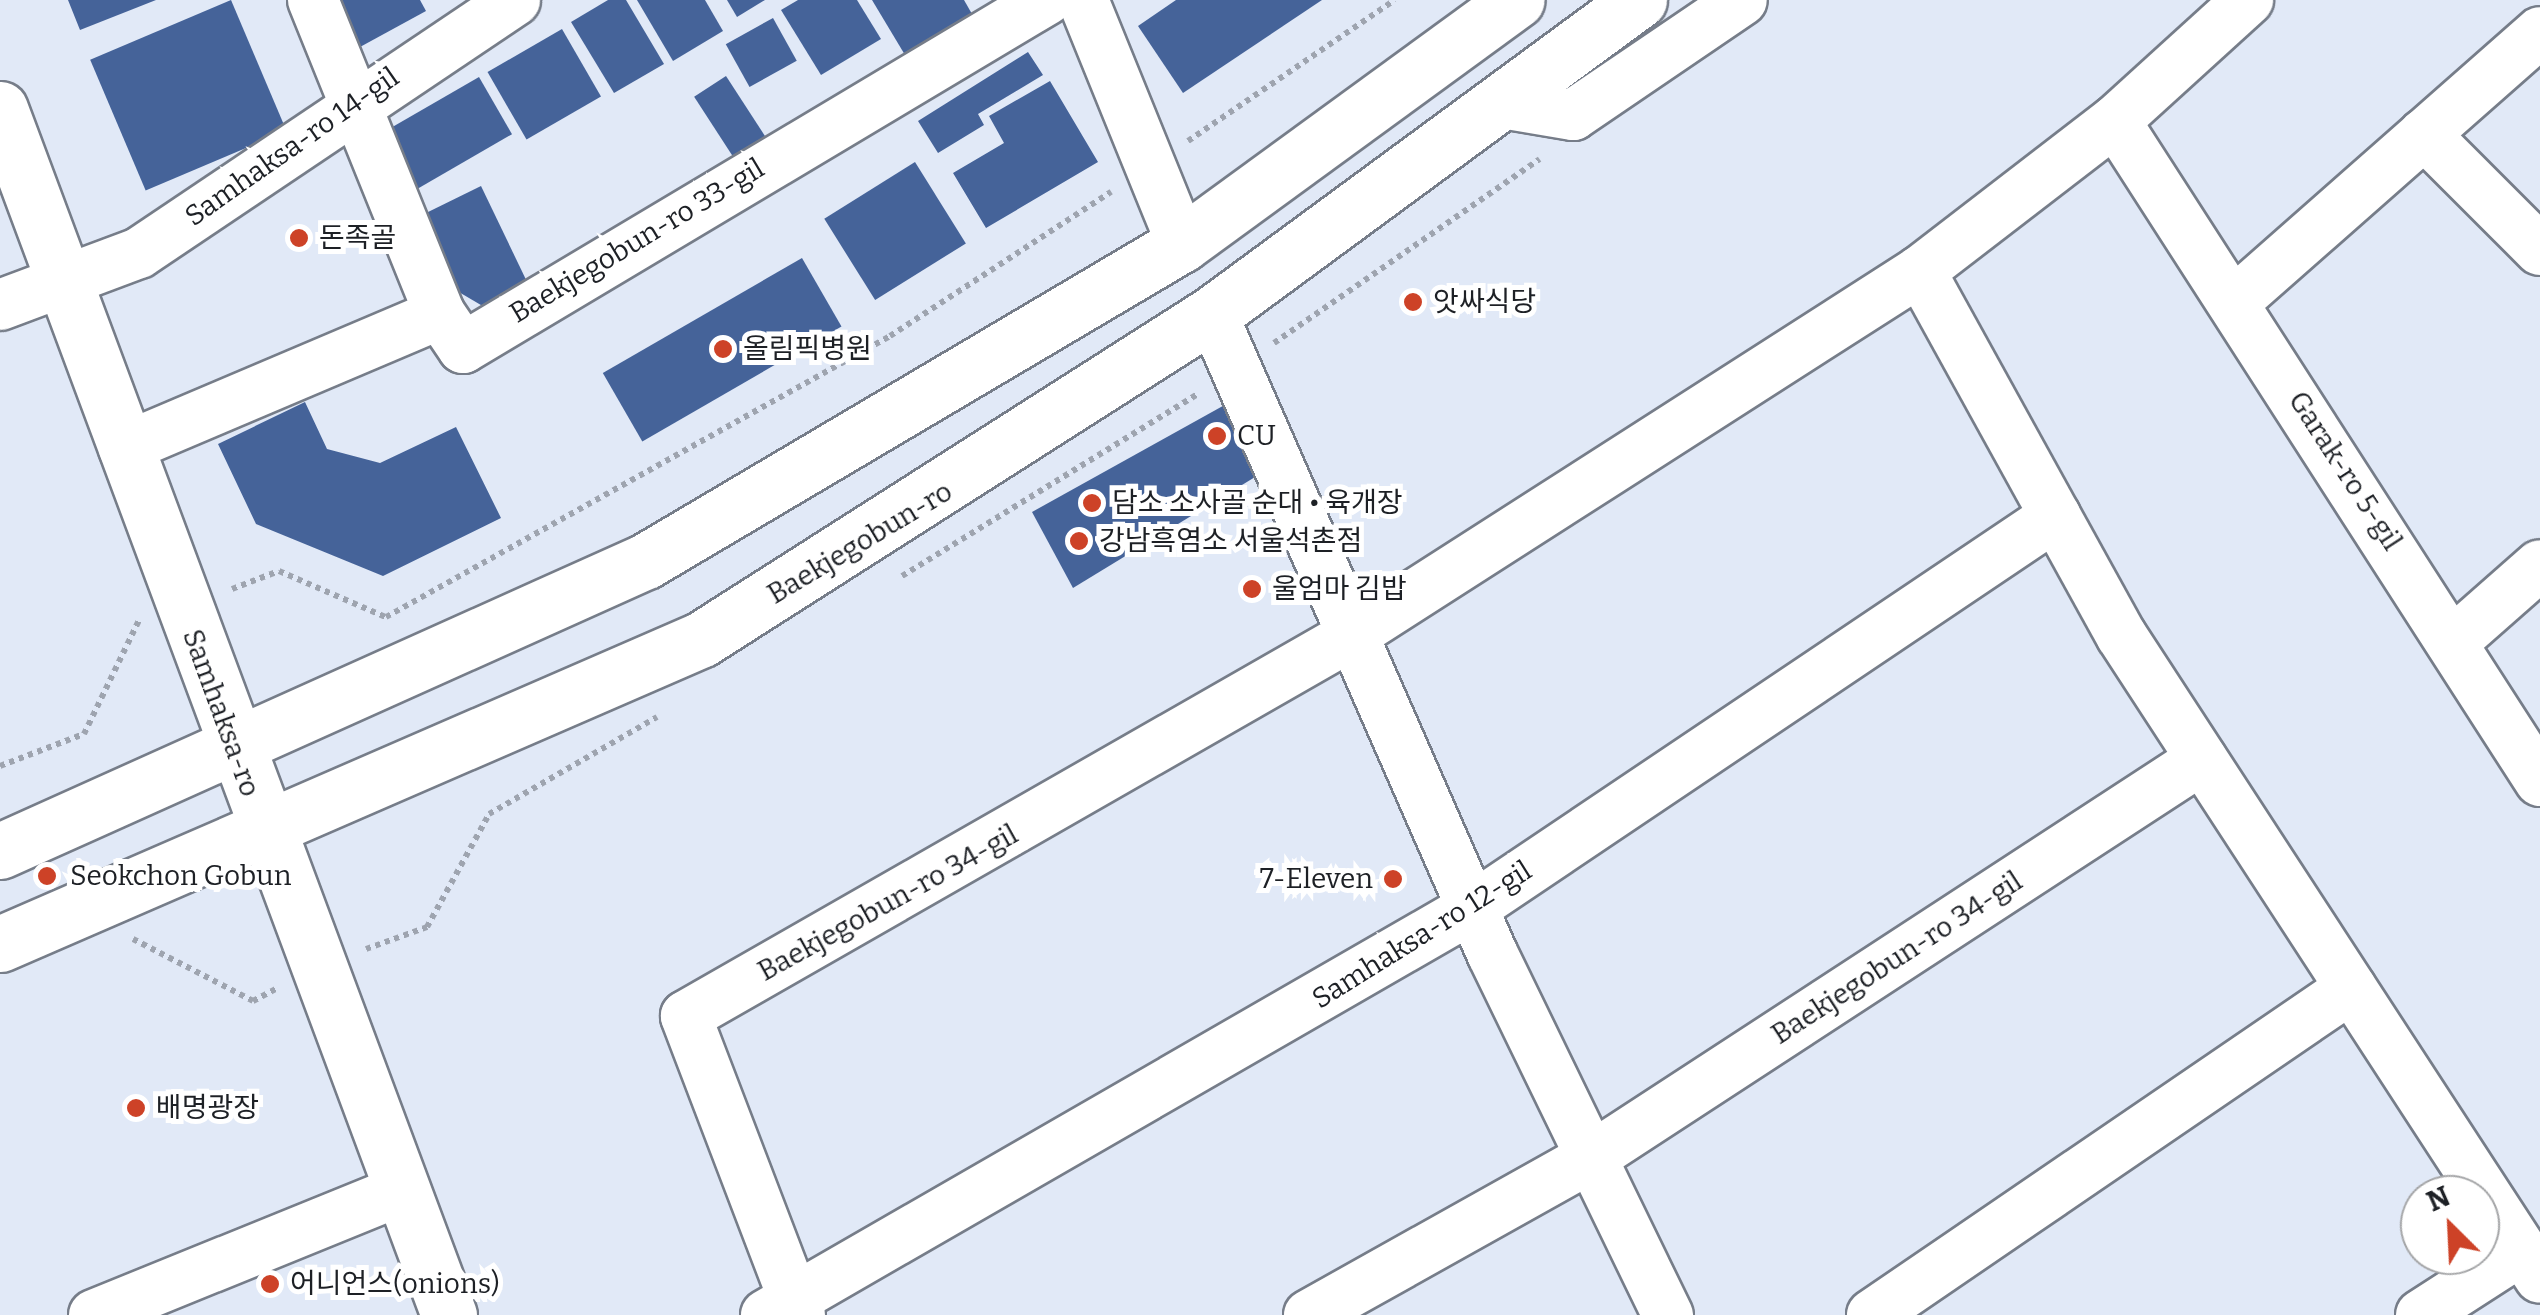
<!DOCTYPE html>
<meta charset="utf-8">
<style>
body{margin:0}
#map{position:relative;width:2540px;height:1315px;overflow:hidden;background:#e1e9f7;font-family:Bitter,"Noto Sans KR",serif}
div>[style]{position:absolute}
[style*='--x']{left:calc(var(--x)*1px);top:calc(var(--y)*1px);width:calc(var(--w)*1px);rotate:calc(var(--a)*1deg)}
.building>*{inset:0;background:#456399;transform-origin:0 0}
.path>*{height:6px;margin-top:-3px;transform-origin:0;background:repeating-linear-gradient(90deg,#9ea4af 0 5px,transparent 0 10px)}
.roads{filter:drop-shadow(2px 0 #767d89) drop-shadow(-2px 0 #767d89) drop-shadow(0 2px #767d89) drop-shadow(0 -2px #767d89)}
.minor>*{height:50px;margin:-25px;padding:0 25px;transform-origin:25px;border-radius:25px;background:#fff}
.tertiary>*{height:55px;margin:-27.5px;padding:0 27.5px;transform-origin:27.5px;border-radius:27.5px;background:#fff}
.secondary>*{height:55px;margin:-27.5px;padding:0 27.5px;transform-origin:27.5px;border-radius:27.5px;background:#fff}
.dots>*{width:28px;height:28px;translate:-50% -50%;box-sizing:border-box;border:5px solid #fff;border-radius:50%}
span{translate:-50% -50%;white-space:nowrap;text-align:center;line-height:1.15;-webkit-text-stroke:10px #fff;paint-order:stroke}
.street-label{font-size:28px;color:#1d2025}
.poi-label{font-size:28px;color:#1d2025}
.left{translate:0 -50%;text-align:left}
.right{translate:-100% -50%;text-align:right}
.north{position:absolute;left:2400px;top:1175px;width:100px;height:100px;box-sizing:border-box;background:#fff;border:2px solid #a5a6a8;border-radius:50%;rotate:336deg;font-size:28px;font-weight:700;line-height:40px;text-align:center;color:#1d2025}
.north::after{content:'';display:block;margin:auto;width:35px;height:45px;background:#cd4227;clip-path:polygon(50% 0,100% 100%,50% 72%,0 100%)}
</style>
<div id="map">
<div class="building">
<div style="clip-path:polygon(68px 0,156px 0,80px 30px)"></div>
<div style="left:231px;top:0;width:142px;height:153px;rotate:67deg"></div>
<div style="clip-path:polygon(334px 0,420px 0,426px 11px,360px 47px)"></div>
<div style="clip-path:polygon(608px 0,626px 0,664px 64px,614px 93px,571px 22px)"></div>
<div style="clip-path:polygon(637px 0,705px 0,723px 31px,673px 61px)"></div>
<div style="clip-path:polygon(727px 0,765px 0,737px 17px)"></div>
<div style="clip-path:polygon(798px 0,857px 0,881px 39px,821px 75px,781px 10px)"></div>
<div style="clip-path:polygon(872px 0,964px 0,972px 14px,905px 55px)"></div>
<div style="clip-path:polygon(1176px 0,1322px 0,1183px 93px,1138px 26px)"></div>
<div style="left:773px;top:18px;width:49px;height:54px;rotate:61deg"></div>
<div style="left:562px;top:29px;width:78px;height:86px;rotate:60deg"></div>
<div style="clip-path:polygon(1028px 52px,1043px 75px,978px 114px,984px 125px,938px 153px,918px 121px)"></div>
<div style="left:726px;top:76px;width:73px;height:38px;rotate:57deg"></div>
<div style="left:479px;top:77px;width:66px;height:113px;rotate:60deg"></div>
<div style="clip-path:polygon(1050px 81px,1098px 162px,986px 228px,953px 173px,1004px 143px,989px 116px)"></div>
<div style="left:915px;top:162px;width:96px;height:107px;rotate:58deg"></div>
<div style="clip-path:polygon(481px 186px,530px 288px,486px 308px,452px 288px,424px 214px)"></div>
<div style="left:802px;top:258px;width:79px;height:230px;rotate:60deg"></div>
<div style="clip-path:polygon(305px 402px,327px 449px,380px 463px,456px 427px,501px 518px,383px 576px,256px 524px,218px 444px)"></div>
<div style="clip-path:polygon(1230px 402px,1260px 474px,1073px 588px,1032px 512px)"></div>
</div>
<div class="path">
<div style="--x:1188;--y:141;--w:250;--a:-34.3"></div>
<div style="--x:1274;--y:343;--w:323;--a:-34.7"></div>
<div style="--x:902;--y:576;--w:347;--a:-31.6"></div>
<div style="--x:232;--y:589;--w:50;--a:-21"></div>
<div style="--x:279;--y:571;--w:116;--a:23.3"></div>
<div style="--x:386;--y:617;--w:577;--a:-29.14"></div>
<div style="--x:890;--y:336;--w:264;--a:-33.1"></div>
<div style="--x:0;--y:766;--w:90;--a:-20.9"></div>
<div style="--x:84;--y:734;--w:127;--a:-64.2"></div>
<div style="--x:133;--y:939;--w:135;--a:27.3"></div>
<div style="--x:253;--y:1001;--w:27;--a:-28"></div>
<div style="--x:366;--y:949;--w:65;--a:-19.8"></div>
<div style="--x:427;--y:927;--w:129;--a:-61.2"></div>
<div style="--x:489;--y:814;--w:194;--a:-30"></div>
</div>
<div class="roads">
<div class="minor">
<div style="--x:313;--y:0;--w:339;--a:68"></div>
<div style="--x:440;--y:314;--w:41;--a:55.9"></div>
<div style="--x:463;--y:348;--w:679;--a:-30.83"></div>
<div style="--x:1083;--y:0;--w:263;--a:67.9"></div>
<div style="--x:1508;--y:104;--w:66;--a:9.6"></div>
<div style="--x:1573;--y:115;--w:204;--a:-34.2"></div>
<div style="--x:2115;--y:121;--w:785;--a:57.22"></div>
<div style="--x:2424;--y:134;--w:164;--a:45"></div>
<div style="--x:1920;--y:271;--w:416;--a:61.1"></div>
<div style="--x:2121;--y:635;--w:767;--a:56.91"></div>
<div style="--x:2234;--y:302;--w:408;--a:-41.4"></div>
<div style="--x:0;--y:305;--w:148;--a:-20.5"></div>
<div style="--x:139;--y:253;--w:453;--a:-33.9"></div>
<div style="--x:1212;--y:314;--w:698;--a:66.34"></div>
<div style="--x:1492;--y:953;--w:403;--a:64.1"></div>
<div style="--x:124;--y:448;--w:343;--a:-23"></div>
<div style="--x:2455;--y:640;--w:113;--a:-41.4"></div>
<div style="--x:94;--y:1315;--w:332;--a:-22.1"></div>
<div style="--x:766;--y:1315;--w:815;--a:-29.96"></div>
<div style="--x:1472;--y:908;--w:703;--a:-33.92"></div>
<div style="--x:800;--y:1315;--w:320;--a:-110.9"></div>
<div style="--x:686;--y:1016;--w:767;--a:-29.77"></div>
<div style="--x:1352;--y:635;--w:675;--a:-32.65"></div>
<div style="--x:1920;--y:271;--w:246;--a:-37.6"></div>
<div style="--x:2115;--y:121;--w:180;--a:-42.3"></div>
<div style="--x:1309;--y:1315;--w:324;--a:-29.2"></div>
<div style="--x:1592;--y:1157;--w:728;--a:-33.12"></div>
<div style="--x:1872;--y:1315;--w:580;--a:-34.32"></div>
<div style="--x:2421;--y:1315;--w:120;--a:-32.8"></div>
</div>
<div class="tertiary">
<div style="--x:0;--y:109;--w:1287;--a:69.58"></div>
</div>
<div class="secondary">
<div style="--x:0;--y:851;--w:708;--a:-24.18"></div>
<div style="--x:646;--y:561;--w:623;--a:-30.6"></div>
<div style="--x:1182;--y:244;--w:414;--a:-36.1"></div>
<div style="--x:0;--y:944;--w:765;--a:-23.48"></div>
<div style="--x:702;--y:639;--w:605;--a:-32.51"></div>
<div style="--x:1212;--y:314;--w:530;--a:-36.33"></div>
</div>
</div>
<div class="dots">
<div style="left:299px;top:238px;background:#cd4227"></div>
<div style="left:1413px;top:302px;background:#cd4227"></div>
<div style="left:723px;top:349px;background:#cd4227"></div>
<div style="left:1217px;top:436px;background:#cd4227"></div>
<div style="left:1092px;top:503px;background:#cd4227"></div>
<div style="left:1079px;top:541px;background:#cd4227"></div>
<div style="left:1252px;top:589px;background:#cd4227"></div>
<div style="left:47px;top:876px;background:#cd4227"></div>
<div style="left:1393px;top:879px;background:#cd4227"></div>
<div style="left:136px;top:1108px;background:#cd4227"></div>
<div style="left:270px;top:1284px;background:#cd4227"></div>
</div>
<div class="street-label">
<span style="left:292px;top:147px;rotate:-35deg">Samhaksa-ro 14-gil</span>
<span style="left:637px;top:241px;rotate:-31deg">Baekjegobun-ro 33-gil</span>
<span style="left:2345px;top:471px;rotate:57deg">Garak-ro 5-gil</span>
<span style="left:860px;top:543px;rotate:-31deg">Baekjegobun-ro</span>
<span style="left:221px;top:713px;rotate:70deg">Samhaksa-ro</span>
<span style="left:888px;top:903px;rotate:-29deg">Baekjegobun-ro 34-gil</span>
<span style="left:1422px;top:935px;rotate:-32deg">Samhaksa-ro 12-gil</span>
<span style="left:1897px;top:958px;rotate:-33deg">Baekjegobun-ro 34-gil</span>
</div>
<div class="poi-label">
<span class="left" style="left:319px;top:238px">돈족골</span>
<span class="left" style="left:1433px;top:302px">앗싸식당</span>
<span class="left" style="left:743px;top:349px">올림픽병원</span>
<span class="left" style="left:1237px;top:436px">CU</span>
<span class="left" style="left:1112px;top:503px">담소 소사골 순대 • 육개장</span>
<span class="left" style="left:1099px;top:541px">강남흑염소 서울석촌점</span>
<span class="left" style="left:1272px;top:589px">울엄마 김밥</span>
<span class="left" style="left:70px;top:876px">Seokchon Gobun</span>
<span class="right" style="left:1373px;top:879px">7-Eleven</span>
<span class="left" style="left:156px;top:1108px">배명광장</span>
<span class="left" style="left:290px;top:1284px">어니언스(onions)</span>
</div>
<div class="north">N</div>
</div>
